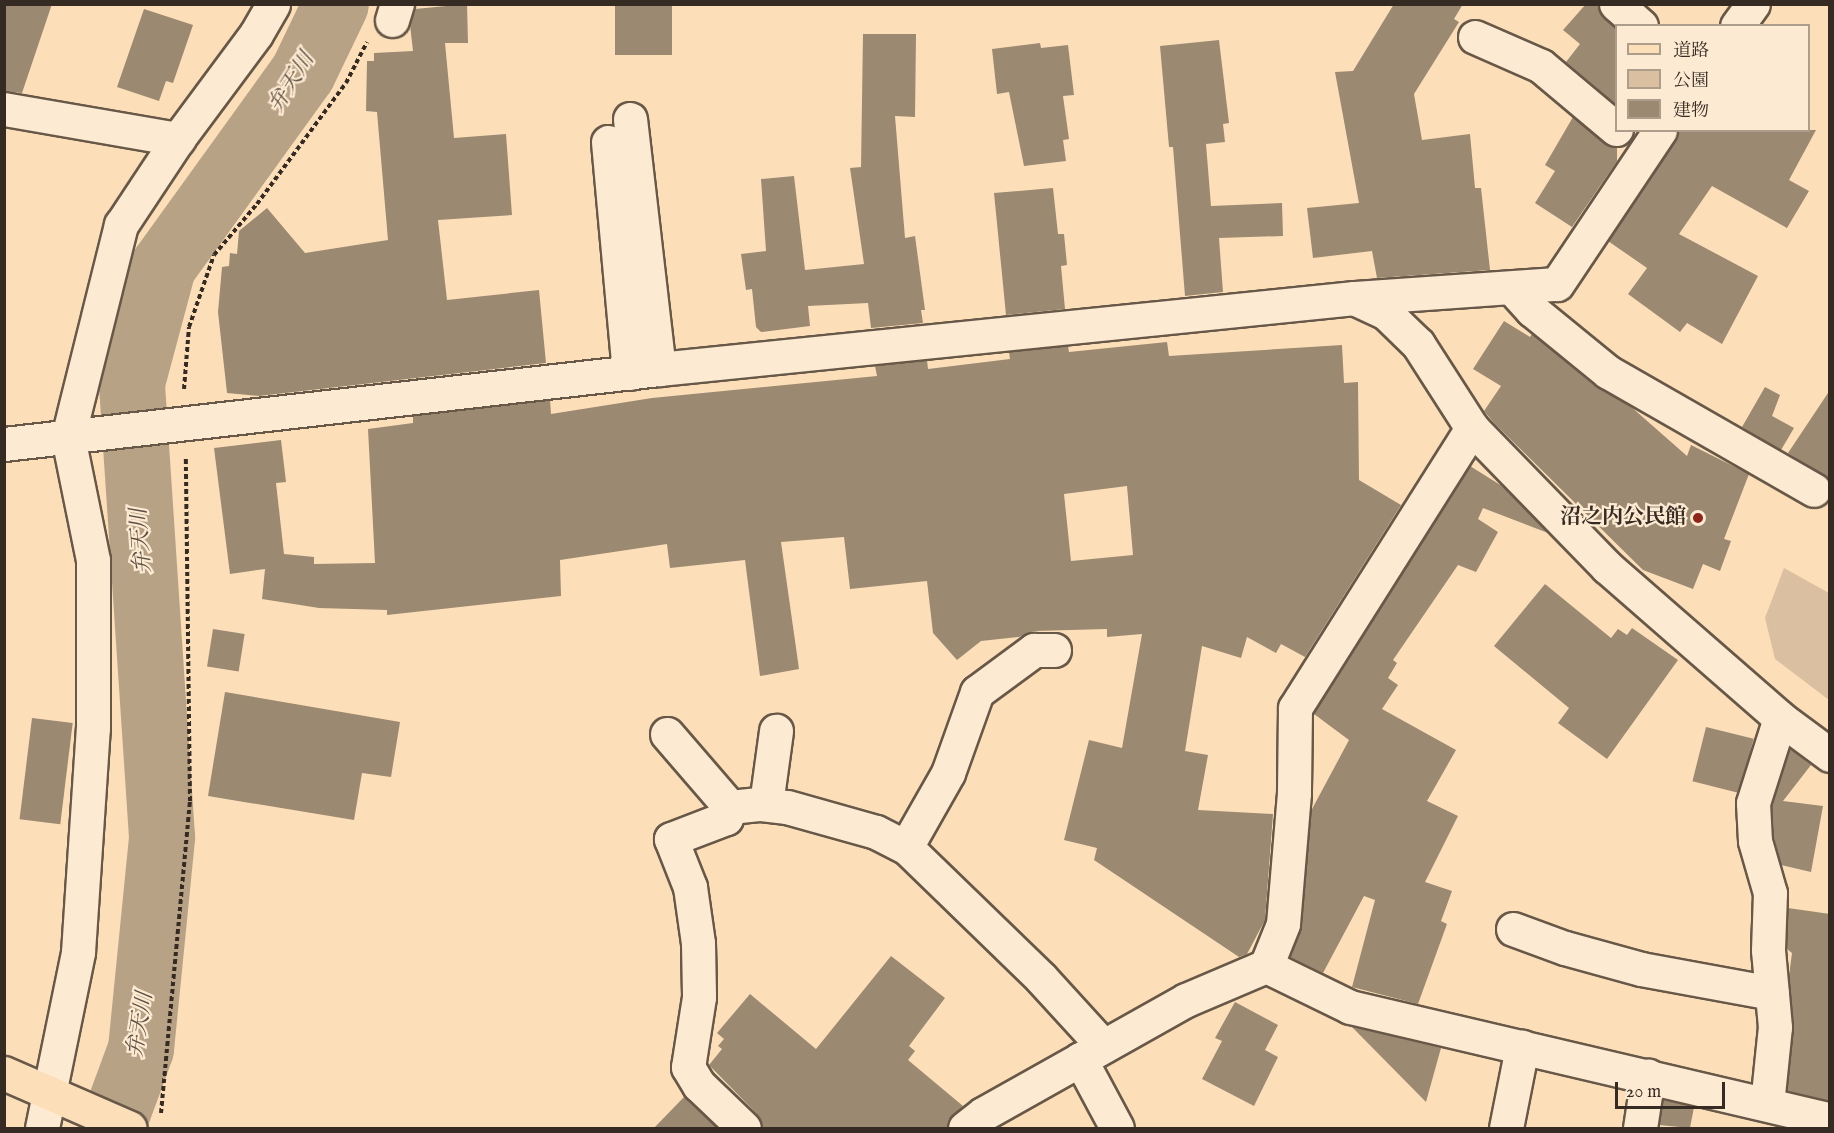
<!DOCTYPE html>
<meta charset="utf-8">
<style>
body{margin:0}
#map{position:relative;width:1834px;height:1133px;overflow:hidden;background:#fcdfb9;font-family:"IM FELL English","Noto Serif JP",serif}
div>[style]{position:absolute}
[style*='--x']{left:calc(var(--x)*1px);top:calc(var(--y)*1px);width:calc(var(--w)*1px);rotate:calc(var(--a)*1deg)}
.green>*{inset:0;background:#dac0a0}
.river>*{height:66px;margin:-33px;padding:0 33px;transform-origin:33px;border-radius:33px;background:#b8a286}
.building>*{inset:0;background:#9c8971;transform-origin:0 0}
.path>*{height:4px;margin-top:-2px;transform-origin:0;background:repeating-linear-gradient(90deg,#352b23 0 4.5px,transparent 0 7.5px)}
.roads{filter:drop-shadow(2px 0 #675848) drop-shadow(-2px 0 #675848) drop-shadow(0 2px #675848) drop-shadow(0 -2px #675848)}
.street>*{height:33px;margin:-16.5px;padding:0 16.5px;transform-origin:16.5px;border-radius:16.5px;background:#fdead2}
.primary>*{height:33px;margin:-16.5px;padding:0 16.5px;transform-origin:16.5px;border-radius:16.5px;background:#fcdfb9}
.dots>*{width:16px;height:16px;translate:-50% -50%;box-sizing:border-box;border:3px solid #fdead2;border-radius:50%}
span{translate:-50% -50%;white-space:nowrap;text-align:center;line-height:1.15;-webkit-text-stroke:4.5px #fdead2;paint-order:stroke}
.poi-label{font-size:21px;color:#352b23;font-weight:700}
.right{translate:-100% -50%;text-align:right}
.water-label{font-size:22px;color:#5c4f41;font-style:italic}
.frame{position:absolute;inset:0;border:6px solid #352b23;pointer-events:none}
.legend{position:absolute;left:1615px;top:24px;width:195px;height:108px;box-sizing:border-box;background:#fdead2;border:2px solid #ad9e8c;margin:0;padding:8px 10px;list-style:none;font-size:18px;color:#352b23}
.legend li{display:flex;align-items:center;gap:12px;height:30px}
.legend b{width:30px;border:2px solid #ad9e8c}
.scale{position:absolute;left:1615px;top:1082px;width:110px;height:27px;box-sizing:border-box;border:3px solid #352b23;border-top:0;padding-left:8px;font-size:18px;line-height:21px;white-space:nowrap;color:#352b23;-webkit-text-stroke:4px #fdead2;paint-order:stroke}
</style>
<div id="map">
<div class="green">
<div style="clip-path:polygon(1784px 568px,1829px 593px,1829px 700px,1775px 659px,1765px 618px)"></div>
</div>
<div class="river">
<div style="--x:112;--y:1128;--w:84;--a:-69.8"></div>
<div style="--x:141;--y:1049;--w:213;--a:-84.3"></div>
<div style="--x:162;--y:837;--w:455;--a:-93.8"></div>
<div style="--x:132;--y:383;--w:120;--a:-75"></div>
<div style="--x:163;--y:267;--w:239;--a:-54.2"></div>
<div style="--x:303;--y:73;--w:76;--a:-64.4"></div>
</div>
<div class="building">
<div style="clip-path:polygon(4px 4px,52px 4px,22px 93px,4px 91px)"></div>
<div style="clip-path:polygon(467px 4px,468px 43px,445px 43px,454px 138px,506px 134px,512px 215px,438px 220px,447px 300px,539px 290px,546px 363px,259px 396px,227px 393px,218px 312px,222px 267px,229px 266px,230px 253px,237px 254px,239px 231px,267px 208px,305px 253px,388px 240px,377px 112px,366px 111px,367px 61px,374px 61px,374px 53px,413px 51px,410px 25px,415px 9px)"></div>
<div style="left:615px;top:4px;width:57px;height:51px"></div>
<div style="clip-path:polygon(1394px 4px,1463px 4px,1454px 19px,1459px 22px,1414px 94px,1422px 140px,1470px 134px,1475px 188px,1481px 188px,1490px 270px,1377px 278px,1372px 251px,1313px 258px,1307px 208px,1359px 203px,1335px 72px,1353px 71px)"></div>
<div style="clip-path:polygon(1586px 4px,1598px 4px,1603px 18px,1617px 29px,1617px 105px,1566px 62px,1580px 44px,1563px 30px)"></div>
<div style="clip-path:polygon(144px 9px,193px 25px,173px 83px,166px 81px,159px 101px,117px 87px)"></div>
<div style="clip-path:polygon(863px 34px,916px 34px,915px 117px,895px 116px,905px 238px,915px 236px,925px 310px,921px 310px,923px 323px,871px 328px,868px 303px,808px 306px,810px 326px,761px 332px,756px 327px,752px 289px,746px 290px,741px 254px,766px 251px,761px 179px,794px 176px,805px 270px,864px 264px,850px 168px,861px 167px)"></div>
<div style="clip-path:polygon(1219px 40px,1229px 123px,1223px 124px,1225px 142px,1206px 144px,1211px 206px,1282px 203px,1283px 236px,1219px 238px,1223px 292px,1185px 296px,1173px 147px,1169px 147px,1160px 46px)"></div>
<div style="clip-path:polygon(1040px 43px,1041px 48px,1068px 45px,1074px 95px,1063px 96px,1069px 139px,1063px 140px,1066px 161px,1024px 166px,1009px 92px,997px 94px,992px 49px)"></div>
<div style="clip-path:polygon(1573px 117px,1604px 143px,1617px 147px,1617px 161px,1572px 227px,1535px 203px,1555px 171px,1545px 165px)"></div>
<div style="clip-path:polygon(1680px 130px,1816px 130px,1789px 180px,1809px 191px,1787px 228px,1712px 186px,1679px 234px,1758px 276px,1722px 344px,1687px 323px,1680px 332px,1628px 294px,1647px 268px,1608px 241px)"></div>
<div style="clip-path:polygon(1053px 188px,1058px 234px,1064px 234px,1067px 265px,1061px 266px,1065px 309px,1006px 315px,994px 193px)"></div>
<div style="clip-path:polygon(1504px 321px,1530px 337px,1532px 334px,1596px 387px,1629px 405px,1687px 456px,1691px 445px,1749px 474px,1724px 539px,1731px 541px,1720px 571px,1703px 564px,1693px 589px,1643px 570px,1495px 424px,1484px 411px,1501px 386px,1473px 369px)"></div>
<div style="clip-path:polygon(evenodd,1167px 342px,1169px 356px,1342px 345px,1344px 383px,1358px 382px,1359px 480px,1401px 505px,1305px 657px,1281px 644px,1276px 653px,1247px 637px,1241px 658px,1202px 646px,1185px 751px,1208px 755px,1198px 810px,1273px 814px,1265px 920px,1247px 954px,1239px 957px,1094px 860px,1097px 848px,1064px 840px,1089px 740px,1122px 748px,1142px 634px,1107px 637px,1107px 629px,1034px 631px,1019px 637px,981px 641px,957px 660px,933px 633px,927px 581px,850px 589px,844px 537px,781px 542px,799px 669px,760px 676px,745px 560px,670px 568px,667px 544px,560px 560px,561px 596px,387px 615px,387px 610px,319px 608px,262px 599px,265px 569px,230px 574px,214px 448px,281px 440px,286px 482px,276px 483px,284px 554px,314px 557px,314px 564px,375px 563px,368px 429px,413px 423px,413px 416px,550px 400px,551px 414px,652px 398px,877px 376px,875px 366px,927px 360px,928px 369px,1010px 359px,1009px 352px,1068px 346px,1069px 352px,1167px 342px,1127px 486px,1133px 555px,1071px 561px,1064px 494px,1127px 486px)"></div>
<div style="clip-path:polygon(1765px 387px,1780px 395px,1772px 416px,1794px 428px,1781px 450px,1742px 427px)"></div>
<div style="clip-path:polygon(1830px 390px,1830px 480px,1788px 453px)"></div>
<div style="clip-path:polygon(1470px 466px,1502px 486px,1548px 533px,1483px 508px,1478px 519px,1498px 532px,1476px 572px,1458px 565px,1393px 660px,1397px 663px,1388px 678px,1398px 685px,1382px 709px,1456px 750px,1427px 801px,1458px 816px,1425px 882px,1452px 891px,1441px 921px,1447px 924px,1418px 1004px,1352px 987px,1375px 900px,1364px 896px,1323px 973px,1290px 957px,1302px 926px,1311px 811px,1349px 740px,1314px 714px)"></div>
<div style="clip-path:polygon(1545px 584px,1611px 638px,1618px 629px,1627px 635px,1632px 628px,1678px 660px,1607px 759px,1558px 723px,1569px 708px,1494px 646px)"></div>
<div style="left:213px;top:629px;width:32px;height:38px;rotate:9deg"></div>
<div style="clip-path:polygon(225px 692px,400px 722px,391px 777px,362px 773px,354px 820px,208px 796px)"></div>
<div style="left:32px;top:718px;width:41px;height:102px;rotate:7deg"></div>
<div style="left:1706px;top:727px;width:49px;height:56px;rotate:14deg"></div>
<div style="clip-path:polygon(1790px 749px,1811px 765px,1783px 801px,1823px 806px,1811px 872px,1781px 865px,1774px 838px,1772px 805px)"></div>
<div style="clip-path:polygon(1788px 908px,1830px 914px,1830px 1101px,1787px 1091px,1794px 1026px,1789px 976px,1792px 953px,1787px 949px)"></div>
<div style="clip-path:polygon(891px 956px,945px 998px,909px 1046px,915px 1051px,908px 1060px,963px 1106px,948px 1120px,947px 1128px,762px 1128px,757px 1114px,709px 1065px,722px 1049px,718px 1046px,724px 1039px,717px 1033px,750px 994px,816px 1049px)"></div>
<div style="clip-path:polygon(1235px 1002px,1278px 1025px,1265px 1050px,1278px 1057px,1254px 1106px,1202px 1079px,1222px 1041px,1215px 1038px)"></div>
<div style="clip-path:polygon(1351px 1026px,1441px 1048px,1426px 1102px)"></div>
<div style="clip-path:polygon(684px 1097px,686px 1099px,717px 1128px,654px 1128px)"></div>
<div style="clip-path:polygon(1663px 1100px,1694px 1107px,1690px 1128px,1659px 1125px)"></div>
</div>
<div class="path">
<div style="--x:184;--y:389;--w:62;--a:-85.4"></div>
<div style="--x:189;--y:327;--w:76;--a:-70.9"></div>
<div style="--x:214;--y:255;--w:67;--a:-49.9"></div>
<div style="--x:257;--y:204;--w:150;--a:-53.7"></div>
<div style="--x:346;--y:83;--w:46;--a:-62.9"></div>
<div style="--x:161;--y:1113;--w:313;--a:-84.7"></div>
<div style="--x:190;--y:801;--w:342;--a:-90.7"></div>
</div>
<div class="roads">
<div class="street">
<div style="--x:1616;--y:4;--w:33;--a:41"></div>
<div style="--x:392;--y:20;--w:17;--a:-73"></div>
<div style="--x:1737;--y:26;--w:27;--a:-54"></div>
<div style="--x:1475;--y:37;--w:72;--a:23.7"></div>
<div style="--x:1541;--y:66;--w:98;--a:40"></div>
<div style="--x:4;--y:109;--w:177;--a:9.8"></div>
<div style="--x:630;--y:119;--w:252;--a:83.4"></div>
<div style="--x:608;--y:142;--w:232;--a:84.8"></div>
<div style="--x:1512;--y:288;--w:30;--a:48"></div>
<div style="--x:1532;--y:310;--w:98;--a:39.2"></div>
<div style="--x:1608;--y:372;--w:237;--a:29.8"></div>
<div style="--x:1355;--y:298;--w:202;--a:-4"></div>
<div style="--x:1557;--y:284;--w:185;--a:-56.2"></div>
<div style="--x:1472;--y:428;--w:331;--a:122.3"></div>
<div style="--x:1295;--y:708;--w:85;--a:90.7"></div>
<div style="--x:1294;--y:793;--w:131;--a:94.8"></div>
<div style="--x:1283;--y:924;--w:45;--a:112"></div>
<div style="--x:1266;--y:966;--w:93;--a:26"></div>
<div style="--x:1350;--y:1007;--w:493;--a:13.2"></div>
<div style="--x:4;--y:444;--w:659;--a:-6.53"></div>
<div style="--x:659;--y:369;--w:699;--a:-5.83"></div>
<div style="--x:1354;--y:298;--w:35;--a:25"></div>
<div style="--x:1386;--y:313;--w:45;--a:44.1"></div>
<div style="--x:1418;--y:344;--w:100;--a:57.3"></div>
<div style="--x:1472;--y:428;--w:194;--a:45.8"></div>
<div style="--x:1607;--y:567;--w:230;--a:41.1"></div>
<div style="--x:1780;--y:718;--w:62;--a:36.5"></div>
<div style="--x:667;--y:734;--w:96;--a:49.2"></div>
<div style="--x:730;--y:807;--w:31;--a:-6"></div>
<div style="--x:761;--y:804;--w:26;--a:7"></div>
<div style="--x:787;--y:807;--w:92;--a:15.7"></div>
<div style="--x:876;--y:832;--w:34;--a:27"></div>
<div style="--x:906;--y:847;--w:188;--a:44.1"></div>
<div style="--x:1041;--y:978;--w:92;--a:47.6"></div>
<div style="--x:766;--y:804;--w:74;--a:-82.2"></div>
<div style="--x:730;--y:807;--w:12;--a:110"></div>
<div style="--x:726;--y:818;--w:59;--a:159.1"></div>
<div style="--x:671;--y:839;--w:52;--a:68.4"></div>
<div style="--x:690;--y:887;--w:57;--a:81.9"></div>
<div style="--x:698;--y:943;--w:54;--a:88.9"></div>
<div style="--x:699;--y:997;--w:71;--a:98.9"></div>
<div style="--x:688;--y:1067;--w:21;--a:59"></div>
<div style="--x:699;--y:1085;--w:62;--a:43.7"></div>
<div style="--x:906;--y:847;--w:85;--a:-60.4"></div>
<div style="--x:948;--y:773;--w:86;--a:-70.3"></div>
<div style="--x:977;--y:692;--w:71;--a:-36.4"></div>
<div style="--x:1034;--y:650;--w:20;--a:0"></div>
<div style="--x:1513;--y:929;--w:55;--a:20.1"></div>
<div style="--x:1565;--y:948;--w:79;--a:15.4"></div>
<div style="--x:1641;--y:969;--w:133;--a:10.4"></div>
<div style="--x:1080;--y:1059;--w:78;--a:61.8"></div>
<div style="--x:1767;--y:1104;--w:77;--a:-84.1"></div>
<div style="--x:1775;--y:1027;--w:77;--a:-95.2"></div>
<div style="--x:1768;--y:950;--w:57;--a:-88"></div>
<div style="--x:1770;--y:893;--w:54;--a:-106.1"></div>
<div style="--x:1755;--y:841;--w:38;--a:-93"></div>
<div style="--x:1753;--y:803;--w:89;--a:-72.4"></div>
<div style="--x:42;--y:1128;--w:180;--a:-78.4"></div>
<div style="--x:78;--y:952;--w:225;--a:-86.2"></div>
<div style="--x:93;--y:728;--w:168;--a:-90"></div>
<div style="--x:93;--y:560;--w:126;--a:-101.5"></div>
<div style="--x:68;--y:437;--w:219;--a:-76"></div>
<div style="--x:121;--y:225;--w:103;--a:-56.5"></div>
<div style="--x:178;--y:139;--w:131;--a:-53.4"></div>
<div style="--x:256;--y:34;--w:34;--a:-60"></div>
<div style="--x:965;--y:1128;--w:23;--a:-38"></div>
<div style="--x:983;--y:1114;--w:233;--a:-29.3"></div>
<div style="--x:1186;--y:1000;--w:87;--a:-23"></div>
<div style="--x:1506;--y:1128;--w:83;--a:-78.8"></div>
<div style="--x:1640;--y:1128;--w:53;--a:-81.3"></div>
</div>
<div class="primary">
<div style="--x:4;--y:1073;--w:137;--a:23.6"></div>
</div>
</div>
<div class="dots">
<div style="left:1698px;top:518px;background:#8f2418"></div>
</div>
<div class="poi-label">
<span class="right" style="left:1686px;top:518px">沼之内公民館</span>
</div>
<div class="water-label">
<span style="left:292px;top:83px;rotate:-58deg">弁天川</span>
<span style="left:142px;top:541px;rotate:-94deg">弁天川</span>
<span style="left:141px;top:1025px;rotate:-81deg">弁天川</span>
</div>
<div class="frame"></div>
<ul class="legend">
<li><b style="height:8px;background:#fcdfb9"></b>道路</li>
<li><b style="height:16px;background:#dac0a0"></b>公園</li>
<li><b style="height:16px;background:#9c8971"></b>建物</li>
</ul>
<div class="scale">20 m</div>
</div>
